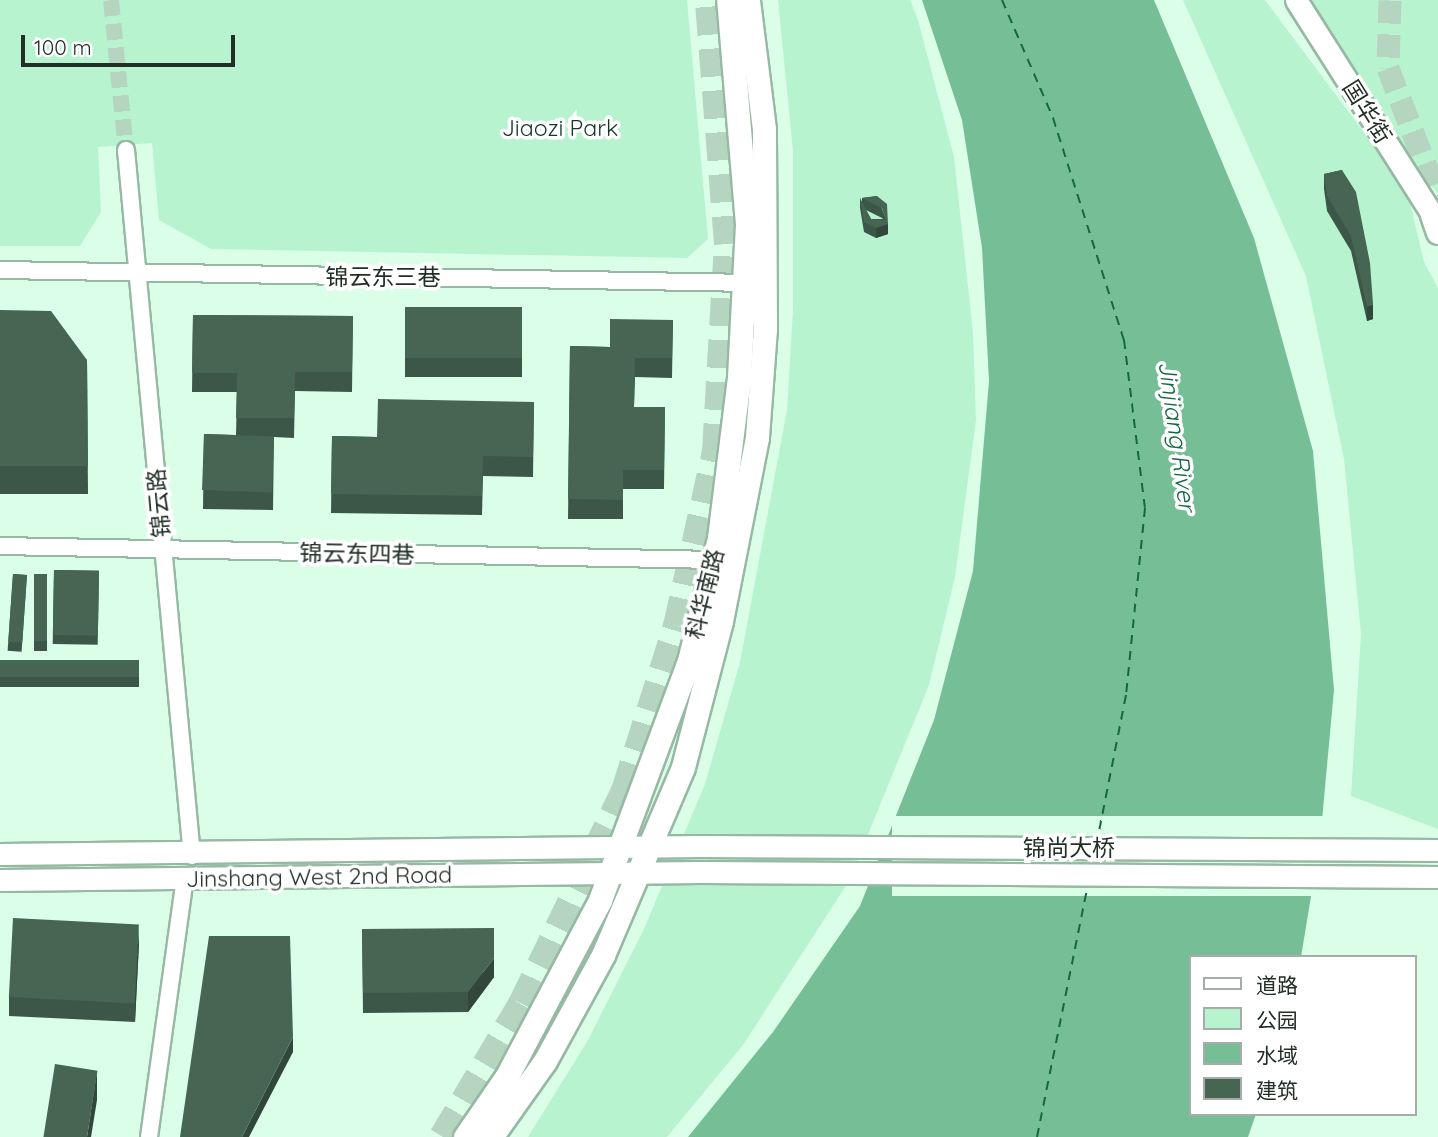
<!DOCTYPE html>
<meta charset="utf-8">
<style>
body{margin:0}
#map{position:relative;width:1438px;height:1137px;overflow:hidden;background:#dafee8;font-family:Quicksand,"Noto Sans SC",sans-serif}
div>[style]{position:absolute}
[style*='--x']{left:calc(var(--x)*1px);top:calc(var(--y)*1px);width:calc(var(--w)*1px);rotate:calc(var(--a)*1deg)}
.green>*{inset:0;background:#b8f3d0}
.water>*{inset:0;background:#76bf96}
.pier>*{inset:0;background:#dafee8;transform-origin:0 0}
.ferry>*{height:2px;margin-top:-1px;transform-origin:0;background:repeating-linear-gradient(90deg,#126842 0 9px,transparent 0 16px)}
.minor-tunnel>*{height:16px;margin-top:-8px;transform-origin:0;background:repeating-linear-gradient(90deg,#b5d5c1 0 16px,transparent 0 24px)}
.secondary-tunnel>*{height:23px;margin-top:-11.5px;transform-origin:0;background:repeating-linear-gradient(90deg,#b5d5c1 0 23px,transparent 0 34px)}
.trunk-tunnel>*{height:28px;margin-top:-14px;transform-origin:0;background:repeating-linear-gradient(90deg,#b5d5c1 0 28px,transparent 0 42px)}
.roads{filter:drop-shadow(2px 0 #97b9a4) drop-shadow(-2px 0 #97b9a4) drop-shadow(0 2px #97b9a4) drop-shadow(0 -2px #97b9a4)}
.minor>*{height:16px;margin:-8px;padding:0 8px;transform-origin:8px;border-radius:8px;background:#fff}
.tertiary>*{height:21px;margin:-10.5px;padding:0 10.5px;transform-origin:10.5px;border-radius:10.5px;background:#fff}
.secondary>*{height:23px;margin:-11.5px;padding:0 11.5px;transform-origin:11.5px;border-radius:11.5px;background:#fff}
.wall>*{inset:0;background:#3c5747;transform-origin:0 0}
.shaded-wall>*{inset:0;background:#31473a}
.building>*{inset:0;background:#466553;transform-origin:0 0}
span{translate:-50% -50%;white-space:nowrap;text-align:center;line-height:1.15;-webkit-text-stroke:7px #fff;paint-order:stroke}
.street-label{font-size:23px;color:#212f27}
.park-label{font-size:23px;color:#173726}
.water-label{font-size:24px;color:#126842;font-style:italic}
.legend{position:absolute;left:1189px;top:955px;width:228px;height:161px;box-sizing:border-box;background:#fff;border:2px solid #a6aca9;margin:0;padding:9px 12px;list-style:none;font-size:21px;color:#212f27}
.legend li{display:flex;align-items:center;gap:14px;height:35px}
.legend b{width:35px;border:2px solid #a6aca9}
.scale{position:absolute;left:21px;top:35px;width:214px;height:32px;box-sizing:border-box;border:4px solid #212f27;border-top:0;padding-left:9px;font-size:21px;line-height:24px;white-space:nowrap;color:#212f27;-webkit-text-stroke:5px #fff;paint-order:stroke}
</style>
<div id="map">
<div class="green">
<div style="clip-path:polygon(0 0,687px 0,708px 239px,687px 258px,211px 249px,159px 220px,152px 143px,98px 147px,101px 212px,80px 246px,0 246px)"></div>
<div style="clip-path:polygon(778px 0,910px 0,918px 20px,954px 157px,973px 333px,976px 420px,955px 577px,929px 685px,849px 881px,743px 1045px,667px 1137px,528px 1137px,588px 1040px,644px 929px,705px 784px,740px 662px,787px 410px,793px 310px,793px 151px)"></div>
<div style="clip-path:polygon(1183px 0,1265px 0,1407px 190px,1424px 262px,1438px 288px,1438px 829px,1351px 796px,1361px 634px,1344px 459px,1306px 276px)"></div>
<div style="clip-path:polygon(1310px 0,1438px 0,1438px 193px,1413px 167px)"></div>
</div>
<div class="water">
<div style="clip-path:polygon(922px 0,1154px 0,1254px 238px,1313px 451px,1334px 690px,1320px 842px,1301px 957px,1191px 957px,1191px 1114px,1256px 1114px,1248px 1137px,688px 1137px,773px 1032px,860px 906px,934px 720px,973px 571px,989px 381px,982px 248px,962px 120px)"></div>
</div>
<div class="pier">
<div style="left:892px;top:816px;width:434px;height:80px"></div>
</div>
<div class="ferry">
<div style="--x:1002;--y:0;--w:129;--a:66.6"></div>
<div style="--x:1053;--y:118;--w:233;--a:72.3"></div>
<div style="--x:1124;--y:340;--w:169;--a:82.9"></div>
<div style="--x:1145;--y:508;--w:188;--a:95.8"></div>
<div style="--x:1126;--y:695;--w:145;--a:101.2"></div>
<div style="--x:1037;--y:1137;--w:258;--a:-78.6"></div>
</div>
<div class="minor-tunnel">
<div style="--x:111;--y:0;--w:151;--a:84.3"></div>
</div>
<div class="secondary-tunnel">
<div style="--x:1390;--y:0;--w:68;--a:91.7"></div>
<div style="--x:1388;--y:68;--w:138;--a:68.8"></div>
</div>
<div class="trunk-tunnel">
<div style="--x:443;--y:1137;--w:155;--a:-59.3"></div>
<div style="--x:522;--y:1004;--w:237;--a:-64.2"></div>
<div style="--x:625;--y:791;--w:173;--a:-72.5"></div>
<div style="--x:677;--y:626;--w:178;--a:-77.4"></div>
<div style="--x:716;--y:452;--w:208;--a:-86.7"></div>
<div style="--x:728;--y:244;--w:245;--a:-94.5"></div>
</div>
<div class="roads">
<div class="minor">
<div style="--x:126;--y:150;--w:709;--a:84.66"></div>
<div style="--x:0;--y:270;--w:753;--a:0.99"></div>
<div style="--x:0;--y:546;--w:713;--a:1.12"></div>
<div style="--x:149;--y:1137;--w:261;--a:-82.1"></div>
</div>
<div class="tertiary">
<div style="--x:1296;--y:0;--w:265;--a:57.6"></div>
<div style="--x:0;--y:854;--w:700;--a:-0.65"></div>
<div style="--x:700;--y:846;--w:738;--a:0.31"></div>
<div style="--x:0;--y:880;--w:701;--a:-0.65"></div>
<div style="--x:701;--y:872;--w:737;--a:0.39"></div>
</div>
<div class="secondary">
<div style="--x:1432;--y:215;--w:18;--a:71"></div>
<div style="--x:465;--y:1137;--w:74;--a:-55.5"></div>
<div style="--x:507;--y:1076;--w:199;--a:-62.1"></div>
<div style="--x:600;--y:900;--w:255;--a:-69.6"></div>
<div style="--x:689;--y:661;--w:127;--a:-76.3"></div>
<div style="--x:719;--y:538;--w:162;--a:-82.9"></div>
<div style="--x:739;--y:377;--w:153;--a:-87"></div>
<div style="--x:747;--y:224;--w:225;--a:-94.8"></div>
<div style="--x:491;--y:1137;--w:93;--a:-54.6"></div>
<div style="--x:545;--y:1061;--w:121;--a:-61.3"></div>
<div style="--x:603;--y:955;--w:204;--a:-66.9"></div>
<div style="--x:683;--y:767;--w:151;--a:-75.4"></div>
<div style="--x:721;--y:621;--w:187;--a:-78.9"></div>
<div style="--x:757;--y:437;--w:108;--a:-85.8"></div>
<div style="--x:765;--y:329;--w:200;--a:-90.3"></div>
<div style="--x:764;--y:129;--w:130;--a:-97.1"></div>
</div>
</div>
<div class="wall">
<div style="clip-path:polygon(1342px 170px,1373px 319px,1367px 321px,1351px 251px,1327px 211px,1324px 189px,1324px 174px)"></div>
<div style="clip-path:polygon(evenodd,877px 196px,888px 224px,888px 234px,876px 238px,864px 232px,860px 208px,860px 198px,862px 203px,862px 198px,877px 196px,866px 210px,882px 218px,883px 219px,871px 219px,866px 210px)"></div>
<div style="left:405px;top:307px;width:117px;height:70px"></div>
<div style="clip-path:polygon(0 310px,87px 360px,88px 494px,0 494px)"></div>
<div style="clip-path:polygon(193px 315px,353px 316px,352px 392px,295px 391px,294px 438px,274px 437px,273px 510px,203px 509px,204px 434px,236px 435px,237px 392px,192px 392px)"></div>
<div style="clip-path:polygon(673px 320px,672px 378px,635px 377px,634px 407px,665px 407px,664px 489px,623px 489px,623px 519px,568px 519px,570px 346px,610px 347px)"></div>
<div style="clip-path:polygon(534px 402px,533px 477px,483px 476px,482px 515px,331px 513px,332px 436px,377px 437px)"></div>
<div style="left:54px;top:570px;width:45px;height:74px;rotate:1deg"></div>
<div style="left:13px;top:574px;width:14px;height:77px;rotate:4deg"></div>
<div style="left:34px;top:574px;width:13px;height:77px"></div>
<div style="left:0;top:660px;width:139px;height:27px"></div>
<div style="clip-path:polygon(362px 929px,494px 977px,468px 1012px,363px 1013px)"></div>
<div style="clip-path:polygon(139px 943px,135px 1022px,9px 1016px,9px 997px)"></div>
</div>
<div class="shaded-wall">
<div style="clip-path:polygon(888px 224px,888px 234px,876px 238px,876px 228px)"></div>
<div style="clip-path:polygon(1373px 304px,1373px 319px,1367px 321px,1367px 307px)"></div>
<div style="clip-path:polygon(139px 924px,139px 943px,135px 1022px,135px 1003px)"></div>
<div style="clip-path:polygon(494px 958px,494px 977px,468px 1012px,468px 992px)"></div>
<div style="clip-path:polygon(293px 1037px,293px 1052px,249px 1137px,242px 1137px)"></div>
<div style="clip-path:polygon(97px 1071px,97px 1100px,91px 1137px,87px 1137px)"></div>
</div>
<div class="building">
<div style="clip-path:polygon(1342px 170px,1356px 192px,1370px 263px,1373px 304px,1367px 307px,1351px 236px,1327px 196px,1324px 174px)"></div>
<div style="clip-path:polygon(877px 196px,887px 204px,888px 224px,876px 228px,864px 222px,860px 198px,871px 219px,886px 220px,882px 208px,862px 198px)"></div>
<div style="left:405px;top:307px;width:117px;height:51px"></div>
<div style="clip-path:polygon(0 310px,51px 311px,87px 360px,88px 466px,0 466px)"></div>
<div style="clip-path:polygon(193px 315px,353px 316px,352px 372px,295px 372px,294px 418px,236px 418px,237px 373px,192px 373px)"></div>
<div style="clip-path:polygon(610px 319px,673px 320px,672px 358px,635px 358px,634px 407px,665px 407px,664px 470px,623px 470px,623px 500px,568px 499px,570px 346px,610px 347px)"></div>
<div style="clip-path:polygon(378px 399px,534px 402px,533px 457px,483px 456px,482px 496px,331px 494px,332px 436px,377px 437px)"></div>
<div style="left:204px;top:434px;width:70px;height:56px;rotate:2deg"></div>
<div style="left:54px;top:570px;width:45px;height:65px;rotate:1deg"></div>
<div style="left:13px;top:574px;width:14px;height:68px;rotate:4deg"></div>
<div style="left:34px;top:574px;width:13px;height:67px"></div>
<div style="left:0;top:660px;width:139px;height:17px"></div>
<div style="left:13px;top:918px;width:126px;height:79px;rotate:3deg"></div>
<div style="clip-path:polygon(494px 928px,494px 958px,468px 992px,363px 993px,362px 929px)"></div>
<div style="clip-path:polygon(209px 936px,290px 936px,293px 1037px,242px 1137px,180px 1137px)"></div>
<div style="left:55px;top:1064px;width:43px;height:74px;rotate:9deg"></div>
</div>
<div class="street-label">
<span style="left:1367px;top:112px;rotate:58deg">国华街</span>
<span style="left:383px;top:277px">锦云东三巷</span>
<span style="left:159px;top:503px;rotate:-95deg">锦云路</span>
<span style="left:357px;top:554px;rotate:1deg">锦云东四巷</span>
<span style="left:705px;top:594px;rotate:-76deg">科华南路</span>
<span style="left:1069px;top:848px">锦尚大桥</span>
<span style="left:319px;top:877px;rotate:-1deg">Jinshang West 2nd Road</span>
</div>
<div class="park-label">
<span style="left:560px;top:128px">Jiaozi Park</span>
</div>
<div class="water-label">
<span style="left:1177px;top:436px;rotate:82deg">Jinjiang River</span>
</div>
<ul class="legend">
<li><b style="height:9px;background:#fff"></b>道路</li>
<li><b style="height:19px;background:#b8f3d0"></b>公园</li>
<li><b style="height:19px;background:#76bf96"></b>水域</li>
<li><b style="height:19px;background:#466553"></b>建筑</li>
</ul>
<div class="scale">100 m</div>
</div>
